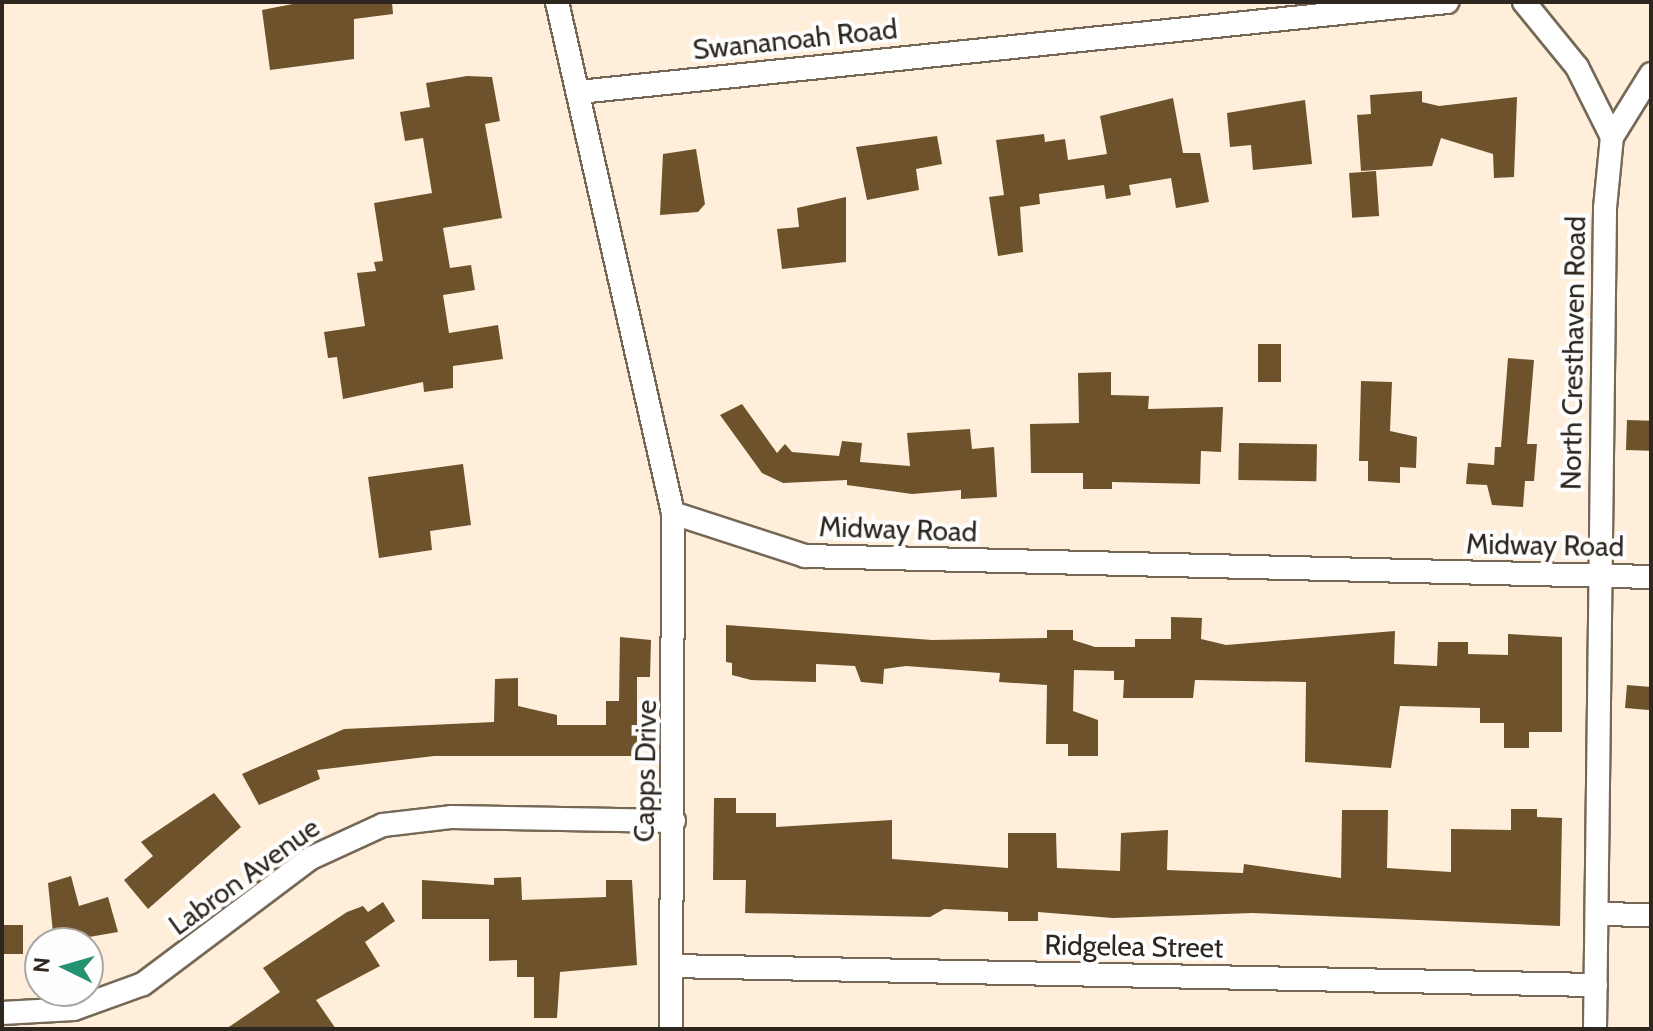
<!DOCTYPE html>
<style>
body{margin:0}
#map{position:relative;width:1653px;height:1031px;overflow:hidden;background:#feeeda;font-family:Cabin,sans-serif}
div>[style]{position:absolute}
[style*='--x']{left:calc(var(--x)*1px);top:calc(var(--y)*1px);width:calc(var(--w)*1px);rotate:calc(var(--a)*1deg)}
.building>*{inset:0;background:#6e522b;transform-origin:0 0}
.roads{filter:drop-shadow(2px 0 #766857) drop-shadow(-2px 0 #766857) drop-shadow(0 2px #766857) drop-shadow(0 -2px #766857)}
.minor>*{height:22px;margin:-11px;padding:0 11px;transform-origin:11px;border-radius:11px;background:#fff}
span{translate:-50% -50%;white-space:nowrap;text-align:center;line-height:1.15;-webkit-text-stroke:8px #fefefe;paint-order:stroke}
.street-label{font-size:28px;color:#2d2720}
.frame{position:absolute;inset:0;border:4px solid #2d2720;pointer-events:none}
.north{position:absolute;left:24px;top:927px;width:80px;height:80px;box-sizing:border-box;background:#fefefe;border:2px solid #aaa8a5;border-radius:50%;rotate:275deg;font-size:22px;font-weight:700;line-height:32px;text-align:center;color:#2d2720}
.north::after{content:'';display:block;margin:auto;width:28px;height:36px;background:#259271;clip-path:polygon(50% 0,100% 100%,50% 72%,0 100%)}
</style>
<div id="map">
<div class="building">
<div style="clip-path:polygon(303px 2px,392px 2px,393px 14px,354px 19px,354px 59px,270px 70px,262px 10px)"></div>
<div style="clip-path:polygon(467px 76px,492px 77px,500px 121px,485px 124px,502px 218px,443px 228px,450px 268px,471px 265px,475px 290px,443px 295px,449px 333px,498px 325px,503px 359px,453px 366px,453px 388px,424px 392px,423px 382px,343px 399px,337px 357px,328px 358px,324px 332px,365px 326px,357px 273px,376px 271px,374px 262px,383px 261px,374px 203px,432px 193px,423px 138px,405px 141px,400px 112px,430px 107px,426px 83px)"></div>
<div style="clip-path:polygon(1422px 91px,1422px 102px,1439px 106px,1517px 97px,1514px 177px,1494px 178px,1493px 154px,1441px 138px,1432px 166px,1361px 171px,1357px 115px,1371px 114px,1370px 95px)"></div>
<div style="clip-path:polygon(1173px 98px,1183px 153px,1200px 153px,1209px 202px,1176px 208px,1171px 178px,1129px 185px,1131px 195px,1106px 199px,1104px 185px,1039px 194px,1040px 204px,1020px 207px,1023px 252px,998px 256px,989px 197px,1004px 195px,996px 140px,1044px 134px,1045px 142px,1065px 139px,1068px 160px,1107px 154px,1100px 116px)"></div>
<div style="clip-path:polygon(1305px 100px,1312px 164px,1253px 170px,1251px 145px,1230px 147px,1227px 113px)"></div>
<div style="clip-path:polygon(937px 136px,942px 164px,916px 169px,919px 190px,867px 200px,856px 147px)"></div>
<div style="clip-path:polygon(696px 149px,705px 204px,698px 212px,660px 215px,663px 154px)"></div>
<div style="left:1376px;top:171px;width:45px;height:27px;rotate:86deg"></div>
<div style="clip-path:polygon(846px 197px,846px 262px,782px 269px,777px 229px,799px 227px,797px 208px)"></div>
<div style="left:1258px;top:344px;width:23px;height:38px"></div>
<div style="clip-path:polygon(1508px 358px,1534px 360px,1527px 444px,1537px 444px,1534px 481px,1525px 481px,1523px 507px,1492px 505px,1487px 485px,1466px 484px,1468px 463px,1494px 465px,1495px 447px,1501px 447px)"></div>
<div style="clip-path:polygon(1111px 372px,1111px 395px,1149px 396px,1148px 409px,1223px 407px,1221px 452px,1201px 451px,1200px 484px,1112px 482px,1112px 489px,1083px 489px,1083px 473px,1031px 473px,1030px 424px,1079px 423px,1078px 373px)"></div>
<div style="clip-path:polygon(1361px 381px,1392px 382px,1390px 431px,1417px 437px,1416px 468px,1400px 467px,1400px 483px,1368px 481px,1368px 461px,1359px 461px)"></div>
<div style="clip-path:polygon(742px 404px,777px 453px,785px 444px,792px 452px,839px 456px,842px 441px,862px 443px,860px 462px,910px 466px,907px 433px,970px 429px,972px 449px,994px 447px,997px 497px,961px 499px,961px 490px,912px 494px,847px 485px,847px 480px,783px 483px,762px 473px,720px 415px)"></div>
<div style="left:1627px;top:420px;width:24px;height:30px;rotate:2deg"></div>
<div style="left:1239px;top:443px;width:78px;height:37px;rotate:1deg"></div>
<div style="clip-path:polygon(463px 464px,471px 525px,430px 531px,432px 550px,379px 558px,368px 477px)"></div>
<div style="clip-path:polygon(1171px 617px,1202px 618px,1201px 639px,1226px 645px,1395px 631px,1394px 664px,1437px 666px,1438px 642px,1468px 642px,1468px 654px,1508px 655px,1508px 634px,1562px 637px,1562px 732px,1529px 732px,1529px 748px,1504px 748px,1504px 723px,1480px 723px,1480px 708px,1400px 706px,1391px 768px,1305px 762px,1306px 682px,1195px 680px,1193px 698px,1123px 698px,1124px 680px,1114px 680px,1114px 671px,1074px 670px,1073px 711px,1098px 720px,1098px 756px,1068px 756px,1068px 744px,1046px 744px,1047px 685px,999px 682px,1000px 673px,906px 666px,884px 669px,883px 684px,861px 682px,855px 666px,816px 664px,816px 682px,751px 680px,732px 675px,732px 663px,726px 662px,726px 625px,932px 640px,1047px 638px,1047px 630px,1073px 630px,1073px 640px,1095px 647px,1135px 647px,1135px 639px,1171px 639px)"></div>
<div style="clip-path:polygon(620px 637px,651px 640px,650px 677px,637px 677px,637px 756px,434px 756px,317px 770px,320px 779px,259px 805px,242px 774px,344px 729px,494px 722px,495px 679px,518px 678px,518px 706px,557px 715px,557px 725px,606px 725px,606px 701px,619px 701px)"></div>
<div style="left:1627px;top:685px;width:24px;height:23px;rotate:5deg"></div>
<div style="clip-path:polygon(214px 793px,241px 827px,148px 909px,124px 880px,153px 856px,141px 842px)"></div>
<div style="clip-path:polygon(714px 798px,736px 798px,736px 813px,776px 813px,776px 827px,892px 820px,892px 859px,1008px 868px,1008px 833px,1056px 833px,1057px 868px,1120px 871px,1121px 833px,1168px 830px,1167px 870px,1243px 873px,1244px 864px,1341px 878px,1342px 810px,1388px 810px,1387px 868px,1451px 872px,1451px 829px,1511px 830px,1511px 809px,1537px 809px,1537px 817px,1562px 818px,1560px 926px,1252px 913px,1113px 918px,1038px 912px,1038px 921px,1008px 921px,1008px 912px,944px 909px,930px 917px,745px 913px,746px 880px,713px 880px)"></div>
<div style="clip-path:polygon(71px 876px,79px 906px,108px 897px,118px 932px,54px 943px,48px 883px)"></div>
<div style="clip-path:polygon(521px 877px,522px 900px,606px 897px,606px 880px,632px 880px,637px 965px,560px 972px,557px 1018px,534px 1018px,534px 977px,517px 977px,517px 960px,489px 961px,489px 919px,422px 919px,422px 880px,494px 885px,494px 878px)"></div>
<div style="clip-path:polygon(383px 902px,395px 921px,365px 942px,380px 966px,316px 1000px,336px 1029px,226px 1029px,280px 992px,263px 968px,347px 912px,363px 906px,368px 912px)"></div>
<div style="left:23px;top:925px;width:29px;height:21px;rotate:90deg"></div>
</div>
<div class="roads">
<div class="minor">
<div style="--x:557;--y:2;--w:524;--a:77.21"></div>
<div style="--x:673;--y:513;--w:516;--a:90.22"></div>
<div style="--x:1524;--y:2;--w:84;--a:50.8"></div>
<div style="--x:1577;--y:67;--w:78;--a:63.4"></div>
<div style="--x:579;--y:92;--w:873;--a:-5.92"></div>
<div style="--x:673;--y:513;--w:139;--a:18"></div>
<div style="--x:805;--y:556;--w:846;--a:1.42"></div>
<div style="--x:1597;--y:914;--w:54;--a:1.1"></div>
<div style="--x:671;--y:966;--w:925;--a:1.18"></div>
<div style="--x:2;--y:1013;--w:72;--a:-3.2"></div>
<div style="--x:74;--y:1009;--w:73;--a:-19.9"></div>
<div style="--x:143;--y:984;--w:210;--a:-36.9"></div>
<div style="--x:311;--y:858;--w:79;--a:-24.6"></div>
<div style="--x:383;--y:825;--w:68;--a:-6.7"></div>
<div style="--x:451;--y:817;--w:223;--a:1"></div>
<div style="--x:1595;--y:1029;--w:821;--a:-89.3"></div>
<div style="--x:1605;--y:208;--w:71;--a:-84.4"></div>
<div style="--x:1612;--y:137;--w:74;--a:-58.2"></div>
</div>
</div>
<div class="street-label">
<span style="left:795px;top:39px;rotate:-6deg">Swananoah Road</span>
<span style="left:1573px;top:353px;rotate:-89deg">North Cresthaven Road</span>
<span style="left:898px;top:529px;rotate:2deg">Midway Road</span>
<span style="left:1545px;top:545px;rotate:1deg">Midway Road</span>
<span style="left:645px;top:771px;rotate:-89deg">Capps Drive</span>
<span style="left:244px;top:876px;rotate:-36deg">Labron Avenue</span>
<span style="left:1134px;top:946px;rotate:1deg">Ridgelea Street</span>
</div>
<div class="frame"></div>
<div class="north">N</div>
</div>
